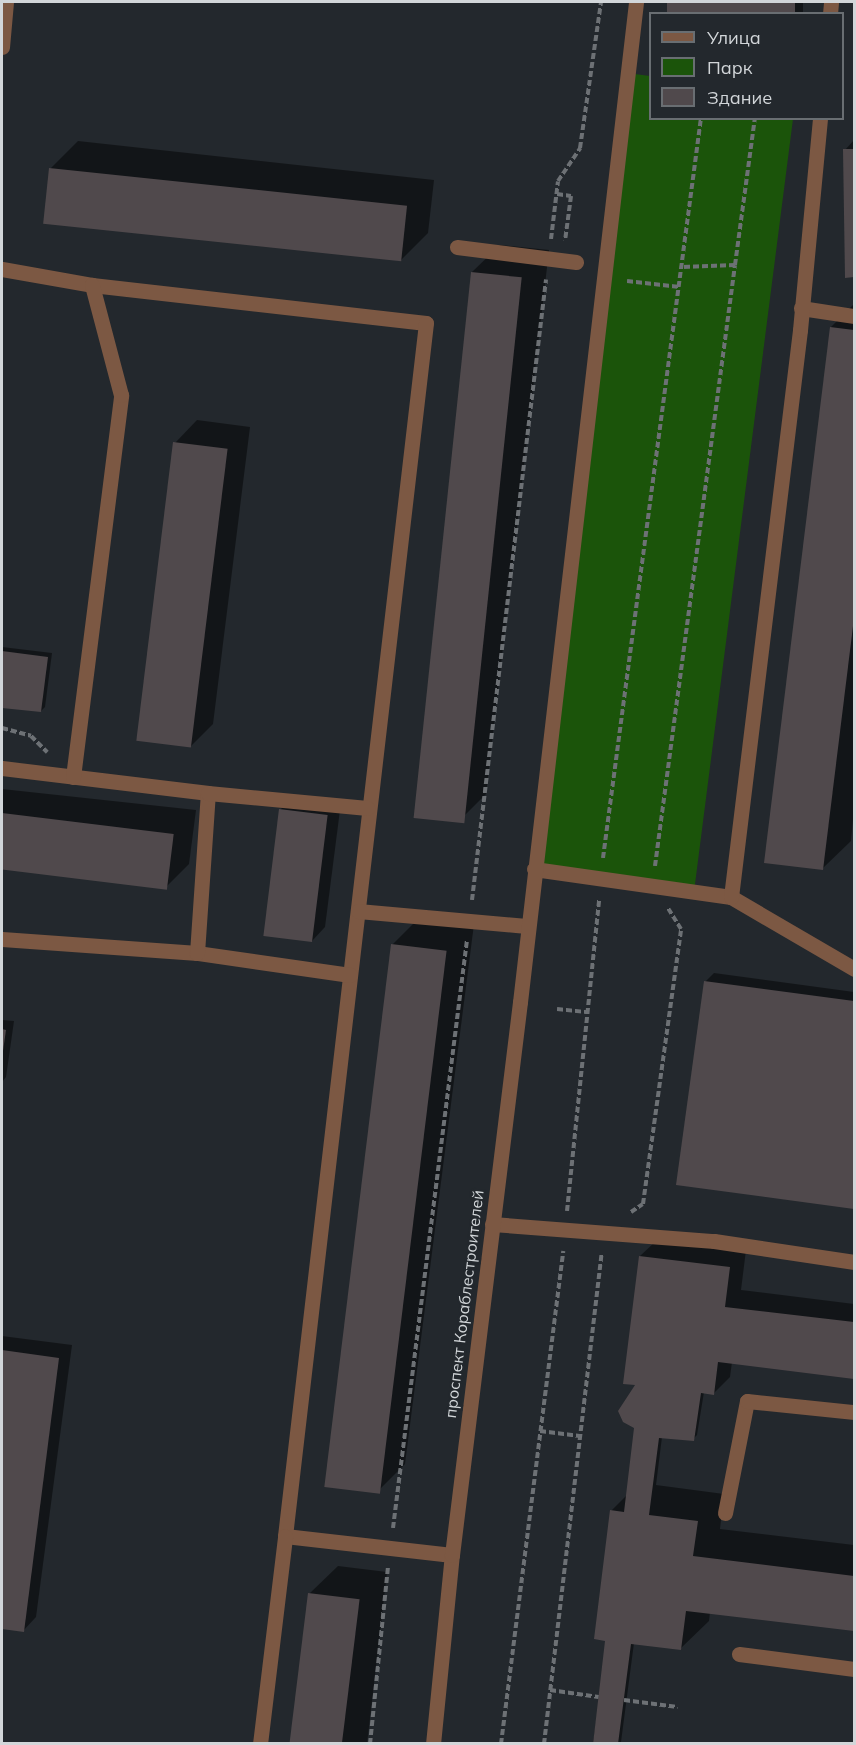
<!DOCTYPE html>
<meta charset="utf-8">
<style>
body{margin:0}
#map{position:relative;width:856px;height:1745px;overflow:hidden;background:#23282d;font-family:Mulish,sans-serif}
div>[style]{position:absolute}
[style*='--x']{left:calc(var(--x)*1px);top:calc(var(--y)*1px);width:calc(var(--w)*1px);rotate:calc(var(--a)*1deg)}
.green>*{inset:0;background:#1b540a}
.shadow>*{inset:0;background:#0007;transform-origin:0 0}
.building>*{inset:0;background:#50494c;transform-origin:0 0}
.path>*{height:4px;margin-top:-2px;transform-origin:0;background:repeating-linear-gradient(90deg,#6d7175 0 6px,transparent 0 9px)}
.minor>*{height:15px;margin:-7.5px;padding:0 7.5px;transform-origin:7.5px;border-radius:7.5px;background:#7c5843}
span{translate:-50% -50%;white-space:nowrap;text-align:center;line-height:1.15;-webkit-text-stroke:4.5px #23282d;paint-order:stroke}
.street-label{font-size:16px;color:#d2d6d9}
.frame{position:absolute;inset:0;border:3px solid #d2d6d9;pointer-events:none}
.legend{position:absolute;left:649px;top:12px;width:195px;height:108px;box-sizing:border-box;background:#23282d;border:2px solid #696e72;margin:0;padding:8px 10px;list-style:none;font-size:18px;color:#d2d6d9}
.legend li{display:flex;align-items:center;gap:12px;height:30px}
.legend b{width:30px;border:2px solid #696e72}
</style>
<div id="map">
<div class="green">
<div style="clip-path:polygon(627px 73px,650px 76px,650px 118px,793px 119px,694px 892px,534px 869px)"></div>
</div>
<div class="shadow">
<div style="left:669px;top:2px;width:134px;height:12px"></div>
<div style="clip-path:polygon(854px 140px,854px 276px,846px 276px,845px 150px)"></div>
<div style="clip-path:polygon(78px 141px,434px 180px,428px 233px,400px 261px,50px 169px)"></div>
<div style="clip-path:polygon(500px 245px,549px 250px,486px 794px,458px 822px,472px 272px)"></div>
<div style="clip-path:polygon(854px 304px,854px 808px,851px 841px,823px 868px,831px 327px)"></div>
<div style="clip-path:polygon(197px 420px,250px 427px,213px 724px,190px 747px,175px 443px)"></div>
<div style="clip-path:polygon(2px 647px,52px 653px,45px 707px,41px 711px,2px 706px)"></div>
<div style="clip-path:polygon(2px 789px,196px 810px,189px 864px,167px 886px,2px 868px)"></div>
<div style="clip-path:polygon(293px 797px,341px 802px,325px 927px,312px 941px,280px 810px)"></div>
<div style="clip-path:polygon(420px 917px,474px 924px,405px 1464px,377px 1492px,392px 945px)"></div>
<div style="clip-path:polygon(714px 973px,854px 992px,854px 1208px,678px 1184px,705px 982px)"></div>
<div style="clip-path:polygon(2px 1020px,14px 1021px,6px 1077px,2px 1082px)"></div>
<div style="clip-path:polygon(657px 1240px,746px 1250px,741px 1290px,854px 1304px,854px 1377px,732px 1362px,730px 1377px,714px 1393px,704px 1392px,697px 1435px,693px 1439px,662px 1437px,656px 1485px,724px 1494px,720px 1529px,854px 1545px,854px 1630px,710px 1612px,709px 1621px,681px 1648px,634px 1643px,621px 1742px,634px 1744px,593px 1744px,607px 1641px,611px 1511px,628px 1494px,636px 1428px,620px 1411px,636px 1386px,640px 1256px)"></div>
<div style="clip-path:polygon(2px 1336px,72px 1345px,36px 1617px,23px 1631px,2px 1628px)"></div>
<div style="clip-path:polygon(338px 1566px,387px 1572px,367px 1744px,292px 1744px,310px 1593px)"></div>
</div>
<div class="building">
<div style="left:667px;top:2px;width:128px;height:12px"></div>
<div style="clip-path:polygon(843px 149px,854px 149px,854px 277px,845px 278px)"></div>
<div style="left:49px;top:168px;width:360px;height:56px;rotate:6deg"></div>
<div style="left:471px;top:272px;width:51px;height:549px;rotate:6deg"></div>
<div style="clip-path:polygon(830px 327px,854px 330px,854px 618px,823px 870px,764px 863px)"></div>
<div style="left:173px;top:442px;width:55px;height:301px;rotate:7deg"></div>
<div style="clip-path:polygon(2px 651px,48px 657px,41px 712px,2px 708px)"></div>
<div style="left:279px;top:809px;width:49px;height:128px;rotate:7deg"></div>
<div style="left:2px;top:813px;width:173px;height:56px;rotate:7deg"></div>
<div style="left:391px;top:944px;width:56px;height:547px;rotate:7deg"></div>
<div style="clip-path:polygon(704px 981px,854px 1001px,854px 1209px,676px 1185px)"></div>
<div style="clip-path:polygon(2px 1029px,6px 1030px,3px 1051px,2px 1051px)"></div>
<div style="clip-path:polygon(639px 1256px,730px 1267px,725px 1307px,854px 1322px,854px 1379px,718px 1362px,714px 1395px,701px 1393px,694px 1441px,659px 1438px,649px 1515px,698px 1521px,693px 1556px,854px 1576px,854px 1631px,686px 1611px,681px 1650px,631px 1644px,618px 1744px,593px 1744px,605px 1641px,594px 1639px,610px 1510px,624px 1512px,634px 1428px,623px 1422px,618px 1411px,635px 1385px,623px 1384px)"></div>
<div style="clip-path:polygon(2px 1350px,59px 1358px,24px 1632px,2px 1629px)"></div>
<div style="left:308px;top:1593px;width:52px;height:152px;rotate:7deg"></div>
</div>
<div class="path">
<div style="--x:557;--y:194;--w:14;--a:8"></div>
<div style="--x:571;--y:196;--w:45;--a:97.6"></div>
<div style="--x:551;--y:239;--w:58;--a:-83.1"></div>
<div style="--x:558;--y:181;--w:40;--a:-56"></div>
<div style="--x:580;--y:148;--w:148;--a:-81.8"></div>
<div style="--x:735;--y:265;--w:148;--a:-82.3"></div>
<div style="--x:627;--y:281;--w:53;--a:6.5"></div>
<div style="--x:2;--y:728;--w:30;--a:15"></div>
<div style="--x:31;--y:736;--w:23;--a:45"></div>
<div style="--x:603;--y:858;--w:746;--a:-82.46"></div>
<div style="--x:655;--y:866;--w:606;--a:-82.42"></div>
<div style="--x:735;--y:265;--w:53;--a:177.8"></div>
<div style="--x:472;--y:900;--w:625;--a:-83.2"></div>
<div style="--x:557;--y:1009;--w:30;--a:6"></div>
<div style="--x:567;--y:1211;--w:314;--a:-84.1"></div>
<div style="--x:631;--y:1212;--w:14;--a:-34"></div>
<div style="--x:643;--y:1204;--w:278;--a:-82.1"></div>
<div style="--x:681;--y:929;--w:25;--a:-122"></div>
<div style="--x:540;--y:1431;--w:40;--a:7.1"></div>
<div style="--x:393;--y:1528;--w:593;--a:-82.83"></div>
<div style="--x:550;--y:1690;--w:49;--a:8.3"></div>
<div style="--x:624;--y:1700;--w:54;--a:7.4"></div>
<div style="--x:370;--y:1744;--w:177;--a:-84.2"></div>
<div style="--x:501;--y:1744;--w:497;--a:-82.8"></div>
<div style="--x:544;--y:1744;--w:494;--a:-83.3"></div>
</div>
<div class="minor">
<div style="--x:830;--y:14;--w:12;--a:-85"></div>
<div style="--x:2;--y:47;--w:45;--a:-84.9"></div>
<div style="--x:457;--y:247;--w:120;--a:7.2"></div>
<div style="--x:2;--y:269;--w:91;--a:10.1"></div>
<div style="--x:92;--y:285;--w:336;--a:6.5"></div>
<div style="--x:426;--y:323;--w:1221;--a:96.63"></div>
<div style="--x:285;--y:1536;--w:168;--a:6.5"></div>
<div style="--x:801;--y:308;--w:54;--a:8.6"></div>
<div style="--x:2;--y:768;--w:208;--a:6.9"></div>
<div style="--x:73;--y:777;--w:385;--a:-82.8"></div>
<div style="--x:121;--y:395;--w:114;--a:-104.8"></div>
<div style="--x:534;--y:869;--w:199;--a:8.1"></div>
<div style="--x:731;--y:897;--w:143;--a:30.3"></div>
<div style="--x:731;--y:897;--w:571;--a:-83.06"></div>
<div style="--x:800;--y:330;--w:213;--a:-84.6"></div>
<div style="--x:358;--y:911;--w:169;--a:5.1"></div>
<div style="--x:2;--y:939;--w:196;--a:4.1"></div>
<div style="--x:350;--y:975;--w:155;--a:-171.8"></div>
<div style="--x:197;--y:953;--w:160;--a:-86.1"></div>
<div style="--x:208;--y:793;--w:160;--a:5.4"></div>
<div style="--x:492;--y:1224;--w:223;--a:4.4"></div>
<div style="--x:714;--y:1241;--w:142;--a:8.5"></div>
<div style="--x:725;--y:1513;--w:114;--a:-78.9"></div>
<div style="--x:747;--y:1401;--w:108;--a:5.9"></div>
<div style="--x:739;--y:1654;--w:116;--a:7.4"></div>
<div style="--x:260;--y:1744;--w:209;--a:-83.1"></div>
<div style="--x:433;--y:1744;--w:190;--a:-84.3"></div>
<div style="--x:452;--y:1555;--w:557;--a:-82.99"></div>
<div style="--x:520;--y:1002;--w:1007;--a:-83.38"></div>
</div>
<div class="street-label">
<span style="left:464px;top:1304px;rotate:-83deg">проспект Кораблестроителей</span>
</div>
<div class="frame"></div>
<ul class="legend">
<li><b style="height:8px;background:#7c5843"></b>Улица</li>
<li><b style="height:16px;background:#1b540a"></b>Парк</li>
<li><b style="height:16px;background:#50494c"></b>Здание</li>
</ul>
</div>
